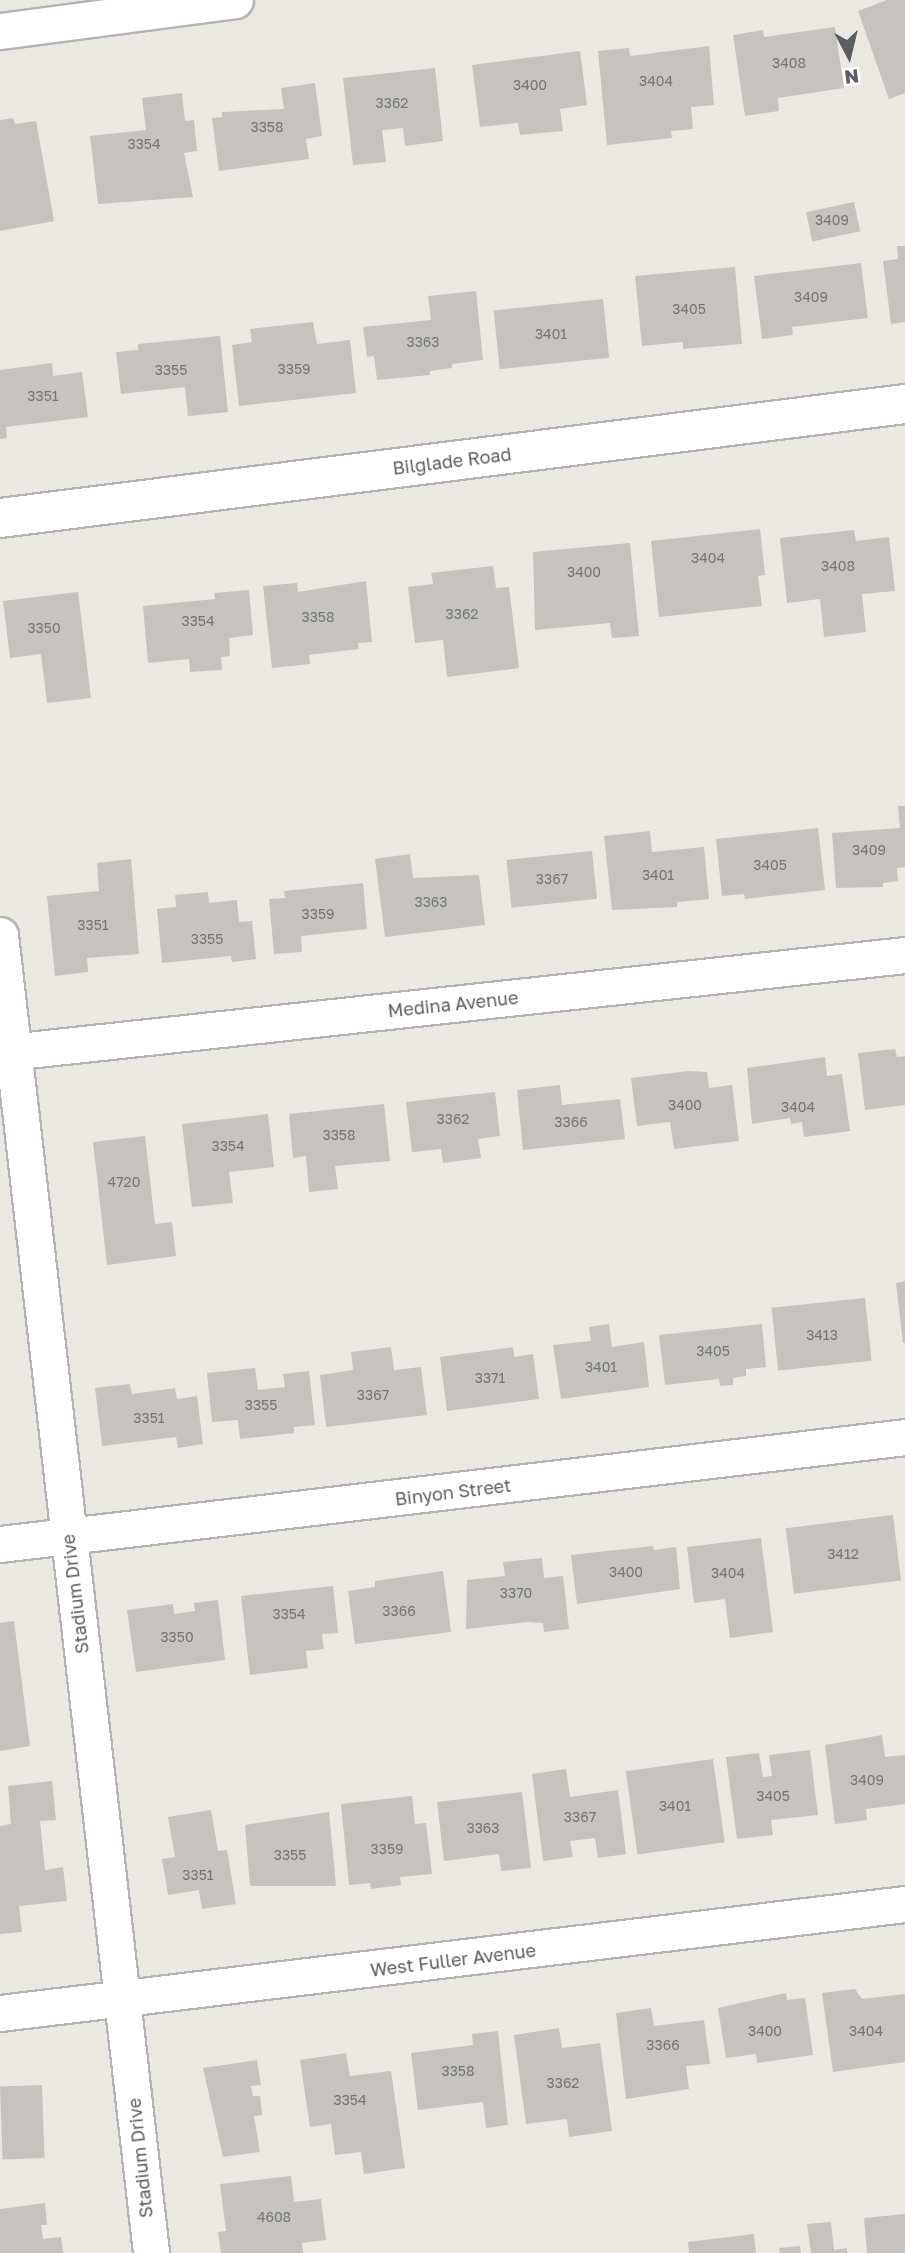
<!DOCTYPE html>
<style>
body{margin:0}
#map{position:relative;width:905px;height:2253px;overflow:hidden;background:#ebe8e1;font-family:"Golos Text",sans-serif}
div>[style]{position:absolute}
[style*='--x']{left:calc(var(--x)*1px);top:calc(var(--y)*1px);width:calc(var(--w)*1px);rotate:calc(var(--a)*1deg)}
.building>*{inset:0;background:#c6c3be;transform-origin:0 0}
.roads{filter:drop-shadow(2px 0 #b2b4b7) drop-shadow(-2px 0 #b2b4b7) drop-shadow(0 2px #b2b4b7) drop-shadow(0 -2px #b2b4b7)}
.street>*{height:35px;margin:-17.5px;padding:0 17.5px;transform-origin:17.5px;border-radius:17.5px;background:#fff}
.secondary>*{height:38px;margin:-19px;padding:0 19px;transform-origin:19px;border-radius:19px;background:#fff}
span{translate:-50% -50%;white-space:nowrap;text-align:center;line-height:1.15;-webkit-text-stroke:6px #fff;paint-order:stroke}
.number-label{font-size:14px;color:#757678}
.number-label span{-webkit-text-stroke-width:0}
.street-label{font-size:18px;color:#5a5d61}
.north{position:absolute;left:814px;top:21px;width:70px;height:70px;-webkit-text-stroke:5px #fff;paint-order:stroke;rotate:173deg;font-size:19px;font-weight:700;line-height:28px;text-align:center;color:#5a5d61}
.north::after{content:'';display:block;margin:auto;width:24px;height:32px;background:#5a5d61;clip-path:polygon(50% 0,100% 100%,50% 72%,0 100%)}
</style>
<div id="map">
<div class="building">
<div style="clip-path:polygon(887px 0,905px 0,905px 93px,889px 99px,858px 11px)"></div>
<div style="clip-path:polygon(835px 27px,844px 88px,778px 98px,779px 111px,745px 116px,733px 35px,763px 30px,764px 37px)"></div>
<div style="clip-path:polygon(709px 46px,714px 105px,691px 107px,693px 129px,671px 131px,672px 138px,607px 145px,598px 51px,629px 48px,630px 56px)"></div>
<div style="clip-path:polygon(580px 51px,587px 105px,560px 109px,563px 131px,520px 135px,518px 123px,480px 127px,472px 65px)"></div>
<div style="clip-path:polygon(435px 68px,443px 141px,405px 146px,403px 128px,382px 130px,386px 162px,353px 165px,343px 78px)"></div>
<div style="clip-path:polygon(315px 83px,322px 136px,306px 139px,309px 159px,219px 171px,212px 118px,222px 117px,222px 112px,284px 109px,281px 88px)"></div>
<div style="clip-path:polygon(182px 93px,185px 121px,194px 120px,197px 151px,184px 153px,193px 197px,98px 204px,90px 136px,146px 130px,142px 98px)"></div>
<div style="clip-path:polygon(13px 118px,15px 124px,36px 121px,54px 221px,0 231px,0 120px)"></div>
<div style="left:854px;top:202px;width:30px;height:49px;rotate:78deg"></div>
<div style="clip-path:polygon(897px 246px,905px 246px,905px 322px,891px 324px,883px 261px,898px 259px)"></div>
<div style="clip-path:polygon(861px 263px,868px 318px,792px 327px,793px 335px,762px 339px,754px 276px)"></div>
<div style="clip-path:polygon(735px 267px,742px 344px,683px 349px,683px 342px,642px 346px,635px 276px)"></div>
<div style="clip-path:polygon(476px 291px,483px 360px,452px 364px,452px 368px,430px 371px,430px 375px,377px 380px,374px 356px,367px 357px,363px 327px,431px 320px,428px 296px)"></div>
<div style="left:603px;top:299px;width:59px;height:110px;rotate:84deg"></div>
<div style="clip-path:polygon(313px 322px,317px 344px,350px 340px,356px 393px,239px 406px,232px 345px,252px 342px,250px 329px)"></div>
<div style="clip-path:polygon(220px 336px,228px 412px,188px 416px,185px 387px,121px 394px,116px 352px,138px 350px,138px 344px)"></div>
<div style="clip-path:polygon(52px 363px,53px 376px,82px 372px,88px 417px,6px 427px,7px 438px,0 439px,0 370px)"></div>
<div style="clip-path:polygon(760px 529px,765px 575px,758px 576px,762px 606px,659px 617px,651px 541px)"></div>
<div style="clip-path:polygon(854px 530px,856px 541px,889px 537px,895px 591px,862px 594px,866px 632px,824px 637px,820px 599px,787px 603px,780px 538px)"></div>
<div style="clip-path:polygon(630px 543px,639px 636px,612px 638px,610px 623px,535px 630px,533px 552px)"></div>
<div style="clip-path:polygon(493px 566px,496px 588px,509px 587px,519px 668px,447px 677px,443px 640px,415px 643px,408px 587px,433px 584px,431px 573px)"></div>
<div style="clip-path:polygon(366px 581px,372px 642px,358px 643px,359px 649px,309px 655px,310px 664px,272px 668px,263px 586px,297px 583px,298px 592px)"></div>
<div style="clip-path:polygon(249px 590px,253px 635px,229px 638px,230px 656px,221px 657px,222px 670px,190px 672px,189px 659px,148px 663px,143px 606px,215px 599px,214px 593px)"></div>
<div style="clip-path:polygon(78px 592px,91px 698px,47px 703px,41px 654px,10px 658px,3px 601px)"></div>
<div style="clip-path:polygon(898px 806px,905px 806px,905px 867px,897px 868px,898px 881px,883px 883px,883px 887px,836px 888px,832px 833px,900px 828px)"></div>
<div style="clip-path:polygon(818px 828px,825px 890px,745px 899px,744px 894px,722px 896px,716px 839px)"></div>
<div style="clip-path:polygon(650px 831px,652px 852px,704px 847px,709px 899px,677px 902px,677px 907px,612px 910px,604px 836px)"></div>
<div style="left:592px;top:851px;width:48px;height:86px;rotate:84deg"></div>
<div style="clip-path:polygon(410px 854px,413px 878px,479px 875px,485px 925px,385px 937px,375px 859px)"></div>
<div style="clip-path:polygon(131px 859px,139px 954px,87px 958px,88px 972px,55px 976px,47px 896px,99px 891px,97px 863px)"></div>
<div style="clip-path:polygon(363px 883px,367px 929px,301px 936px,302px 952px,274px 954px,269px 899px,285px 898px,284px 891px)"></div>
<div style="clip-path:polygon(208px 892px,209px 903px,237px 900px,239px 922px,252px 921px,256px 959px,232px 962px,231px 956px,162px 963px,157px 909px,176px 907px,175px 895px)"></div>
<div style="clip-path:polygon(895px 1049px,897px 1057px,905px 1056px,905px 1105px,865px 1110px,858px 1053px)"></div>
<div style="clip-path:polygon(825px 1057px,827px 1076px,842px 1074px,850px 1131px,804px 1137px,802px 1122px,791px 1124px,790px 1118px,752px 1124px,747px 1068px)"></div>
<div style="clip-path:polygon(689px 1071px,707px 1072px,709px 1088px,732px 1085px,739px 1141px,674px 1149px,670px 1122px,637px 1126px,631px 1078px)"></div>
<div style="clip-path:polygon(560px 1085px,562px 1105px,620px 1099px,625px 1139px,523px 1150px,517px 1090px)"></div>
<div style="clip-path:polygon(495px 1092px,500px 1136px,478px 1139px,481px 1158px,443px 1163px,441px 1149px,412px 1152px,406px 1102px)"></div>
<div style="clip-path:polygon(384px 1104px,390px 1161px,335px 1166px,338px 1189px,309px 1192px,306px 1156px,293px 1158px,289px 1114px)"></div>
<div style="clip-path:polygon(268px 1114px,274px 1167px,229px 1172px,233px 1203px,192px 1207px,182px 1124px)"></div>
<div style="clip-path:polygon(145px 1136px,155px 1224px,172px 1222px,176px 1256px,107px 1265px,93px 1142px)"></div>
<div style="clip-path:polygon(905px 1281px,905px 1343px,903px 1343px,896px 1283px)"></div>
<div style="left:865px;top:1298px;width:63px;height:94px;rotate:84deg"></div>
<div style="clip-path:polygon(609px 1324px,612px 1347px,644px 1342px,649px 1387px,561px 1399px,553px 1345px,591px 1341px,589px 1327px)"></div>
<div style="clip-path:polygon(762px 1324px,766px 1367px,746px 1369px,746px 1376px,733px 1378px,733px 1385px,720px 1386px,719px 1379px,665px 1385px,659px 1335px)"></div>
<div style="clip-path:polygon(391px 1347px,394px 1370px,421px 1367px,427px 1415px,326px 1427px,320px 1375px,353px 1370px,351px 1352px)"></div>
<div style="clip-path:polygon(513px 1347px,514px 1357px,533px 1354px,539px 1399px,447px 1411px,440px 1357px)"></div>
<div style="clip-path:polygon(255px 1368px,258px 1390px,285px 1387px,283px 1374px,309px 1371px,315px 1425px,294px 1427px,294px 1433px,240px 1439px,238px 1420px,212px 1422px,207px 1373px)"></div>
<div style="clip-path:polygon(130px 1384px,132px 1394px,175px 1388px,177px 1399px,197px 1396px,203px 1444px,178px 1448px,176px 1437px,102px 1446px,95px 1388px)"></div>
<div style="left:893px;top:1515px;width:66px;height:108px;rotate:83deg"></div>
<div style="clip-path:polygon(761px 1538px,773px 1632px,730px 1638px,725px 1599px,694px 1603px,687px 1547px)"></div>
<div style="clip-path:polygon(653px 1546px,654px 1550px,676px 1547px,680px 1589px,577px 1604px,571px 1555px)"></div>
<div style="clip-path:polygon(542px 1558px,544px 1578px,563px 1576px,569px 1629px,544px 1632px,543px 1623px,528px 1622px,466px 1629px,467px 1580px,505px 1576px,503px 1562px)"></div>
<div style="clip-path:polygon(443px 1571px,451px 1632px,355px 1644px,348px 1591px,375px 1587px,375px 1581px)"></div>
<div style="clip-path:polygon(333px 1586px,338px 1633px,322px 1634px,324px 1649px,306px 1651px,308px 1668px,250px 1675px,241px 1596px)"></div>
<div style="clip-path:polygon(218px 1600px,225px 1660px,136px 1672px,127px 1610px,173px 1604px,174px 1614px,195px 1611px,194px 1603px)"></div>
<div style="clip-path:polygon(14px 1621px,30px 1746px,0 1751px,0 1623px)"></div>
<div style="clip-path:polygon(882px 1735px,885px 1757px,905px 1755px,905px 1804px,866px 1809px,867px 1820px,835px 1824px,825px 1745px)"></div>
<div style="clip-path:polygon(810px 1750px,818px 1815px,771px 1820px,773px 1835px,737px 1839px,726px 1757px,759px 1753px,763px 1777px,772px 1776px,769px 1755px)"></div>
<div style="left:713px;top:1759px;width:84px;height:88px;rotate:82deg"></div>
<div style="clip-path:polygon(566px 1769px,570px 1797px,618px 1790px,626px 1854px,598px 1858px,595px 1838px,570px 1841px,573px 1857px,543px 1861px,532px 1774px)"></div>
<div style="clip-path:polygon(52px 1781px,56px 1820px,40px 1821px,45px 1870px,63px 1867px,67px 1901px,19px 1906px,22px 1932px,0 1934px,0 1826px,11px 1824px,8px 1786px)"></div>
<div style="clip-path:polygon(522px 1792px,531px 1868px,501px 1871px,499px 1854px,444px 1861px,437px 1802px)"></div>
<div style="clip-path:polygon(412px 1796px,415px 1824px,426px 1823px,432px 1874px,400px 1877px,401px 1885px,371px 1889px,370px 1883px,349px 1885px,341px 1804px)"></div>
<div style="clip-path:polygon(211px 1810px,218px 1851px,227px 1850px,236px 1904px,202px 1909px,199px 1890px,168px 1895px,162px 1859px,175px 1857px,168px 1817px)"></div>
<div style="clip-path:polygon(329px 1812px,336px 1886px,250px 1886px,245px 1825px)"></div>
<div style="clip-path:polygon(855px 1989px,862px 1999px,905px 1994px,905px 2062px,833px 2072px,822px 1993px)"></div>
<div style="clip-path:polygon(786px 1993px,787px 2000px,805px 1998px,813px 2055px,757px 2063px,756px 2054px,726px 2058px,718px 2008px)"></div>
<div style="clip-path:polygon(651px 2008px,654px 2026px,704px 2020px,710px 2064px,686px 2066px,689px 2089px,626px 2099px,616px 2013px)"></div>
<div style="clip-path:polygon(559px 2028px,562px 2048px,600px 2043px,612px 2131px,569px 2137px,567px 2119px,526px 2124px,514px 2035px)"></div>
<div style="clip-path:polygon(498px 2031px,508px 2125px,486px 2128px,483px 2102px,418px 2110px,411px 2053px,473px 2045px,472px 2034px)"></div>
<div style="clip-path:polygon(346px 2053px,350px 2076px,391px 2071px,405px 2168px,364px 2174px,361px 2152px,335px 2155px,331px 2124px,310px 2127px,300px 2060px)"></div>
<div style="clip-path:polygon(257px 2060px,261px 2085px,251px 2086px,253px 2096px,260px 2096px,262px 2115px,254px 2116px,260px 2152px,223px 2157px,203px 2068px)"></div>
<div style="left:42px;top:2085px;width:73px;height:42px;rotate:88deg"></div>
<div style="clip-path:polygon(291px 2176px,294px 2202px,321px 2199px,326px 2240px,302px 2243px,303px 2253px,221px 2253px,218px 2232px,226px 2231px,220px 2184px)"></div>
<div style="clip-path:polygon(45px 2203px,47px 2225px,41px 2225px,43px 2239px,61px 2237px,63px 2253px,0 2253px,0 2209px)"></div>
<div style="clip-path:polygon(905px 2214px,905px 2253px,867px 2253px,864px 2218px)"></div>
<div style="clip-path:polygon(831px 2222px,834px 2250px,847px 2248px,847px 2253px,811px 2253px,807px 2224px)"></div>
<div style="clip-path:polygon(754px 2234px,756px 2253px,689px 2253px,688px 2242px)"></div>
<div style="clip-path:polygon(800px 2246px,801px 2253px,780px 2253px,779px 2248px)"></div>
</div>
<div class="roads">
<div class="street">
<div style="--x:0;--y:31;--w:237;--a:-7.5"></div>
<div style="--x:0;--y:935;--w:1327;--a:83.46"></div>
<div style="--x:0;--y:1053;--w:910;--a:-6.18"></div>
<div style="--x:0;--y:1544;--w:911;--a:-6.74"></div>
<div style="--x:0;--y:2013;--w:912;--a:-6.87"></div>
</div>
<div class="secondary">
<div style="--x:0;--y:518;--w:912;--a:-7.18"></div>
</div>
</div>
<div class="number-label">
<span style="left:789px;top:63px">3408</span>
<span style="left:656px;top:81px">3404</span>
<span style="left:530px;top:85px">3400</span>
<span style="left:392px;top:103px">3362</span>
<span style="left:267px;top:127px">3358</span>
<span style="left:144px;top:144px">3354</span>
<span style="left:832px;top:220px">3409</span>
<span style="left:811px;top:297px">3409</span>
<span style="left:689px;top:309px">3405</span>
<span style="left:551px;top:334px">3401</span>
<span style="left:423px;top:342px">3363</span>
<span style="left:294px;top:369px">3359</span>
<span style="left:171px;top:370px">3355</span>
<span style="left:43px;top:396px">3351</span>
<span style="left:708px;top:558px">3404</span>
<span style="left:838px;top:566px">3408</span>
<span style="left:584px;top:572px">3400</span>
<span style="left:462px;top:614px">3362</span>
<span style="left:318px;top:617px">3358</span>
<span style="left:198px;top:621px">3354</span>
<span style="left:44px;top:628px">3350</span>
<span style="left:869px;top:850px">3409</span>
<span style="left:770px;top:865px">3405</span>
<span style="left:658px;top:875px">3401</span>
<span style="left:552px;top:879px">3367</span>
<span style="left:431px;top:902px">3363</span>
<span style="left:318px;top:914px">3359</span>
<span style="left:93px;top:925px">3351</span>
<span style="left:207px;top:939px">3355</span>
<span style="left:685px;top:1105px">3400</span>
<span style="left:798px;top:1107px">3404</span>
<span style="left:453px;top:1119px">3362</span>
<span style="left:571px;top:1122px">3366</span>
<span style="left:339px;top:1135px">3358</span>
<span style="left:228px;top:1146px">3354</span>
<span style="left:124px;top:1182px">4720</span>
<span style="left:822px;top:1335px">3413</span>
<span style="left:713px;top:1351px">3405</span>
<span style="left:601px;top:1367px">3401</span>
<span style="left:490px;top:1378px">3371</span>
<span style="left:373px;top:1395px">3367</span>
<span style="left:261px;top:1405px">3355</span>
<span style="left:149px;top:1418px">3351</span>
<span style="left:843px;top:1554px">3412</span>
<span style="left:626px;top:1572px">3400</span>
<span style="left:728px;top:1573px">3404</span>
<span style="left:516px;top:1593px">3370</span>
<span style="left:399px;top:1611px">3366</span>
<span style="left:289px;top:1614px">3354</span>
<span style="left:177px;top:1637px">3350</span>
<span style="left:867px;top:1780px">3409</span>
<span style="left:773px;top:1796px">3405</span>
<span style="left:675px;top:1806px">3401</span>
<span style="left:580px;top:1817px">3367</span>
<span style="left:483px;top:1828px">3363</span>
<span style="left:387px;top:1849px">3359</span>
<span style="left:290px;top:1855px">3355</span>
<span style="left:198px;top:1875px">3351</span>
<span style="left:765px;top:2031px">3400</span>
<span style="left:866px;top:2031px">3404</span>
<span style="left:663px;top:2045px">3366</span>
<span style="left:458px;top:2071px">3358</span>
<span style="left:563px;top:2083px">3362</span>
<span style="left:350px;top:2100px">3354</span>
<span style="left:274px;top:2217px">4608</span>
</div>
<div class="street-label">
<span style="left:452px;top:461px;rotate:-7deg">Bilglade Road</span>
<span style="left:453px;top:1004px;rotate:-6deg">Medina Avenue</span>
<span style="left:453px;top:1492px;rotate:-7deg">Binyon Street</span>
<span style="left:75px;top:1594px;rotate:-97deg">Stadium Drive</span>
<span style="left:453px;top:1960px;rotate:-7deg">West Fuller Avenue</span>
<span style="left:140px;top:2158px;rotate:-96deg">Stadium Drive</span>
</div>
<div class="north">N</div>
</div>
